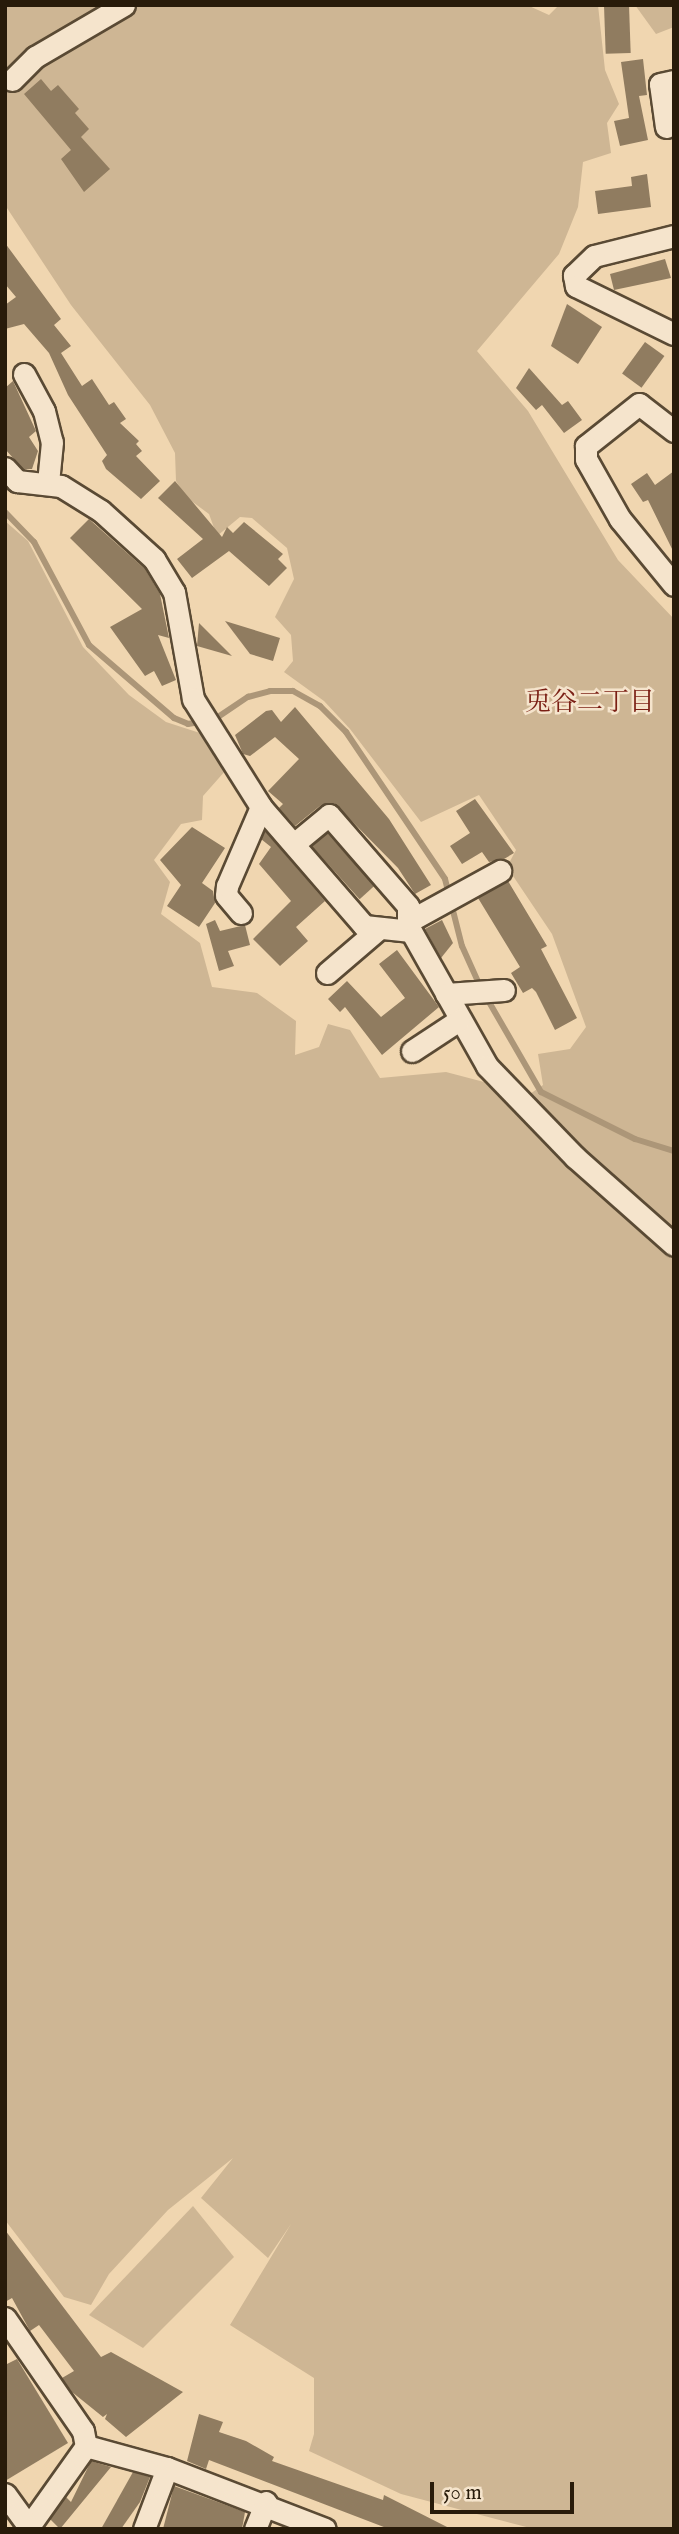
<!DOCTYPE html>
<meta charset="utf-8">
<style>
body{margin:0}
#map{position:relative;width:679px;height:2534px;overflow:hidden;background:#f0d6b0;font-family:"IM FELL English","Noto Serif JP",serif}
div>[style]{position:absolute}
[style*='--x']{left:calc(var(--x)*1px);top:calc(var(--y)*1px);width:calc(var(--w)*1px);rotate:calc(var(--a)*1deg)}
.green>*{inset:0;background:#ceb694}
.stream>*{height:6px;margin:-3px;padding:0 3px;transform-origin:3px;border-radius:3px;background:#ac9678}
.building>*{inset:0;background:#907c60;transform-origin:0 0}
.roads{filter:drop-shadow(2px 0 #5a4a34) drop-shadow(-2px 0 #5a4a34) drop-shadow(0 2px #5a4a34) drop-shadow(0 -2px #5a4a34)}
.minor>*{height:21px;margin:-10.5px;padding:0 10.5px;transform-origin:10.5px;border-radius:10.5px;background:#f5e4cc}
span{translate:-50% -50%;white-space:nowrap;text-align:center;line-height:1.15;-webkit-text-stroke:5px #f5e4cc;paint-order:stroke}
.neighbourhood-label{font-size:26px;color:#7a1f14}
.frame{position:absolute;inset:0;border:7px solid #281b0a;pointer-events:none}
.scale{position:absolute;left:430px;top:2482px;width:144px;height:32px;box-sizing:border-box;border:4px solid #281b0a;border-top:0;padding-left:9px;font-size:21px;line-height:24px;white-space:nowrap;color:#281b0a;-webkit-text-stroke:5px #f5e4cc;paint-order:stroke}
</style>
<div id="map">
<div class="green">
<div style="clip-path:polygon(5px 5px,527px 5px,549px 15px,559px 5px,598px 5px,605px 70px,619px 104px,607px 123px,611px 153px,583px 162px,578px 207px,559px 254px,477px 351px,528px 411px,618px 560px,674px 619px,674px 2529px,534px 2529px,401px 2494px,309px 2451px,314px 2434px,314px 2378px,230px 2325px,291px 2224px,268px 2258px,201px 2198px,233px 2158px,168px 2210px,109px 2274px,91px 2305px,64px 2297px,5px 2220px,5px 521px,28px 541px,83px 647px,129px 695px,166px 722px,203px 734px,226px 770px,203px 796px,202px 820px,181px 824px,154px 860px,170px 882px,161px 914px,200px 943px,212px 987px,257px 993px,296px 1021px,295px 1055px,319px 1047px,328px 1024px,350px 1030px,380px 1078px,446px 1072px,484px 1082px,511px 1107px,543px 1085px,538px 1054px,570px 1049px,586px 1027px,552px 934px,507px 867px,516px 850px,479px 795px,421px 822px,350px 729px,324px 701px,284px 672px,293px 661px,291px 635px,275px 617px,294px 579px,287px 548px,252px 518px,240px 517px,217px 536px,209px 514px,186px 497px,176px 481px,175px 453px,150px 405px,71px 305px,5px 205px)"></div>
<div style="clip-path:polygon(635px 5px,674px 5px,674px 27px,656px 34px)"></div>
<div style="clip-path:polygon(193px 2206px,234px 2257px,143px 2348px,89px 2315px)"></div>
</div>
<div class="stream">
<div style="--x:5;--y:512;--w:42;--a:46"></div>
<div style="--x:34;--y:542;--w:117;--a:61.9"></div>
<div style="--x:89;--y:645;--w:112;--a:40.7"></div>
<div style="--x:174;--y:718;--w:15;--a:23"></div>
<div style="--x:188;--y:724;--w:27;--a:-10"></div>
<div style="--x:215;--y:719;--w:40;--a:-34"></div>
<div style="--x:248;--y:697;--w:23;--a:-15"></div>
<div style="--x:270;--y:691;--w:23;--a:0"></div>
<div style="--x:293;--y:691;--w:31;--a:29"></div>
<div style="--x:320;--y:706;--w:37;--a:45"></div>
<div style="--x:346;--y:732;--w:177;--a:56"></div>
<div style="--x:445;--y:879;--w:69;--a:75.8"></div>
<div style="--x:462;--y:946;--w:44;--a:65.8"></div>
<div style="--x:485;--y:995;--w:112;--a:60"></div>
<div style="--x:541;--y:1092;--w:105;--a:26.6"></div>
<div style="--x:635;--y:1139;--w:41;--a:17.1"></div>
</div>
<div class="building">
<div style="left:629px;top:5px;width:48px;height:25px;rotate:88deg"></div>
<div style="clip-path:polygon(643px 59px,647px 95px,639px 96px,648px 140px,620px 146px,614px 121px,629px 118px,621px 62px)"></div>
<div style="clip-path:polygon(41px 79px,51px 91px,58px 85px,79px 109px,75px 113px,89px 129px,81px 137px,110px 169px,84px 192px,61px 159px,71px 150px,24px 94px)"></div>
<div style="clip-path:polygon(647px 174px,651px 207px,598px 214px,595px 191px,632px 186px,631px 177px)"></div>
<div style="clip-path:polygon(5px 243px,61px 319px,54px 325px,71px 346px,61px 353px,82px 386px,92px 379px,109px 405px,114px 402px,126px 419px,120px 423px,139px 441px,136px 444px,142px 451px,136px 456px,160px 481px,141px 499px,106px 469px,102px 461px,107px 455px,68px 395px,49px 353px,24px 324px,5px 329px,5px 305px,16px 297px,5px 284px)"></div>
<div style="clip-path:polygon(665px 259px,671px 278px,614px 290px,610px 274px)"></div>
<div style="clip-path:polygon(567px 304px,602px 327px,578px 364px,551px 346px)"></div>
<div style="left:645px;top:342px;width:24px;height:39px;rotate:36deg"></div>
<div style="clip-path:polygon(529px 368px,562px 405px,568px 401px,582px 420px,564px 433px,542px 405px,536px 410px,516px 388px)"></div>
<div style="clip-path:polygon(13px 381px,36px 431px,29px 437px,38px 451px,32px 469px,23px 469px,5px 449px,5px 388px)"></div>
<div style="clip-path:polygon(674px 471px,674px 553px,648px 500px,643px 502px,631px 484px,647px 473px,655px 485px)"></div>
<div style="clip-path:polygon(175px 481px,222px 537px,227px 527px,233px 533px,244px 522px,283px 554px,278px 559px,287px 568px,269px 586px,229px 551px,192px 578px,177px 559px,203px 539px,158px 498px)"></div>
<div style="clip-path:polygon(89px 519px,145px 569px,160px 594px,169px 638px,158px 635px,176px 680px,162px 686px,154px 671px,145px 676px,110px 627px,142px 609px,70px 538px)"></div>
<div style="clip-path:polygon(225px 621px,280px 638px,273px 661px,250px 654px)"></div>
<div style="clip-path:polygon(199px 623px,232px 656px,197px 646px)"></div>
<div style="clip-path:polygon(295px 707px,389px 819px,431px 885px,415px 894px,398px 868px,334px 803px,321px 805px,295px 826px,279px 808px,283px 804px,268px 791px,299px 759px,275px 737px,250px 756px,243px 754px,235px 735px,266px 711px,272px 710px,281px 722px)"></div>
<div style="clip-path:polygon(475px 799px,514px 853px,504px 859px,489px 862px,482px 852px,462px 864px,450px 846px,470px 833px,456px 811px)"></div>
<div style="clip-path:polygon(192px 827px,225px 848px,202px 883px,213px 891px,215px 903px,199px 927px,167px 906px,181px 885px,160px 860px)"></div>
<div style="clip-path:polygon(265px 831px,325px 901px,296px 927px,308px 941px,280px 966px,253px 939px,291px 901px,259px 864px,271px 847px,261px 839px)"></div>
<div style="left:327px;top:833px;width:71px;height:20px;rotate:48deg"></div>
<div style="clip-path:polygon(508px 881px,547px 946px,541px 949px,577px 1018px,555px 1030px,536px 992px,532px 988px,523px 993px,511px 973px,520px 967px,478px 898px)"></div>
<div style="clip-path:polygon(215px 920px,220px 931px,245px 925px,250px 945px,228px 951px,234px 966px,219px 971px,206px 924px)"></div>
<div style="clip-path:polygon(442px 920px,453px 943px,441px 958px,425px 929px)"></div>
<div style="clip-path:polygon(397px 950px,439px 1007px,382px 1055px,345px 1007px,340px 1012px,328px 999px,347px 981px,381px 1017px,405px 998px,379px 964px)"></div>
<div style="clip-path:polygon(5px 2230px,101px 2357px,111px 2352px,183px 2392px,126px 2437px,105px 2419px,107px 2414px,103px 2417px,72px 2392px,62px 2378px,74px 2371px,39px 2325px,30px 2331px,12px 2298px,5px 2302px)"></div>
<div style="clip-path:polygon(17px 2359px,68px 2443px,5px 2481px,5px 2365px)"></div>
<div style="clip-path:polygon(199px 2414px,223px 2422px,219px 2432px,246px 2441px,274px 2457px,272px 2461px,383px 2500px,384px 2495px,451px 2529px,389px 2529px,209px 2460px,206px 2469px,187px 2461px)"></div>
<div style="clip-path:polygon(91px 2461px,111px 2467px,60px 2529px,50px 2519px,66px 2497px,71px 2502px)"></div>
<div style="clip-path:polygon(133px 2472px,150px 2477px,140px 2502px,121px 2529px,101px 2529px)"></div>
<div style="clip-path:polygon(174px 2486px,245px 2512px,242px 2529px,163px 2529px)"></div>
</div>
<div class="roads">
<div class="minor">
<div style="--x:12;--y:80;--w:33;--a:-45"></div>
<div style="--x:35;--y:57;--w:103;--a:-30.3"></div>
<div style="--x:666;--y:127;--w:43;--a:-97.9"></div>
<div style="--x:660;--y:84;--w:14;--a:-12"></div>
<div style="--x:674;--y:236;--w:82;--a:166"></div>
<div style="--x:594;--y:256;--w:28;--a:136"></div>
<div style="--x:574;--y:275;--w:11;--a:80"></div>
<div style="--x:576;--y:286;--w:109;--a:26.1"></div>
<div style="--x:24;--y:374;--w:42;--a:61.6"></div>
<div style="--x:44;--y:411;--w:32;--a:76"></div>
<div style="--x:52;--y:442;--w:41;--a:95.6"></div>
<div style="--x:674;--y:431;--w:44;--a:-142.4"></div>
<div style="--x:639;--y:404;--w:68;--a:141.6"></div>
<div style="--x:586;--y:446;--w:13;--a:90"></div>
<div style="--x:586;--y:459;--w:69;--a:60.5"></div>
<div style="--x:620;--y:519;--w:85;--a:50.7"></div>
<div style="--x:5;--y:468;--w:18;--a:47"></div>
<div style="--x:17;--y:481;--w:44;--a:6.5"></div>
<div style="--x:61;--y:486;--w:47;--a:32"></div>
<div style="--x:101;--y:511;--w:72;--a:42.2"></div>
<div style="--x:154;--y:559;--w:39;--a:59"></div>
<div style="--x:174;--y:592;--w:109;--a:79.9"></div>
<div style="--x:193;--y:699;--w:128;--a:57.8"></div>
<div style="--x:261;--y:807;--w:157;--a:49.1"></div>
<div style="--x:364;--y:926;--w:47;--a:6.1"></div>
<div style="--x:411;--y:931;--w:155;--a:60.6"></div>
<div style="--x:487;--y:1066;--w:127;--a:46"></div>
<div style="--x:575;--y:1157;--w:132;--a:41.6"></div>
<div style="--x:295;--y:843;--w:44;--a:-39.5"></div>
<div style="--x:329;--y:815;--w:121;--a:49"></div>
<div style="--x:408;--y:906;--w:22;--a:90"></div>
<div style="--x:241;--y:913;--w:23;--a:-130"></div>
<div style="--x:226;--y:895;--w:9;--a:-84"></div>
<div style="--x:227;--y:886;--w:86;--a:-66.7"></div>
<div style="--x:411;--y:920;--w:102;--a:-28.8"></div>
<div style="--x:327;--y:973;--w:65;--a:-40.6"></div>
<div style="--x:446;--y:994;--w:58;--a:-3.9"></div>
<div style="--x:412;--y:1051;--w:56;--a:-33.4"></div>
<div style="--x:5;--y:2318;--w:137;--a:55.4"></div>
<div style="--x:83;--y:2431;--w:15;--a:79"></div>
<div style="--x:86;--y:2446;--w:102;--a:125.4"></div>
<div style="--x:86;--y:2446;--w:84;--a:15.2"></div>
<div style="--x:167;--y:2468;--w:169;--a:21.1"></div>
<div style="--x:5;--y:2494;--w:39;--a:54"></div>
<div style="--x:144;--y:2529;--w:65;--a:-69.3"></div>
<div style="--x:255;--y:2529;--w:29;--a:-68"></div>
</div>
</div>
<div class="neighbourhood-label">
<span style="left:590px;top:703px">兎谷二丁目</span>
</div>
<div class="frame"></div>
<div class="scale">50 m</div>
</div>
